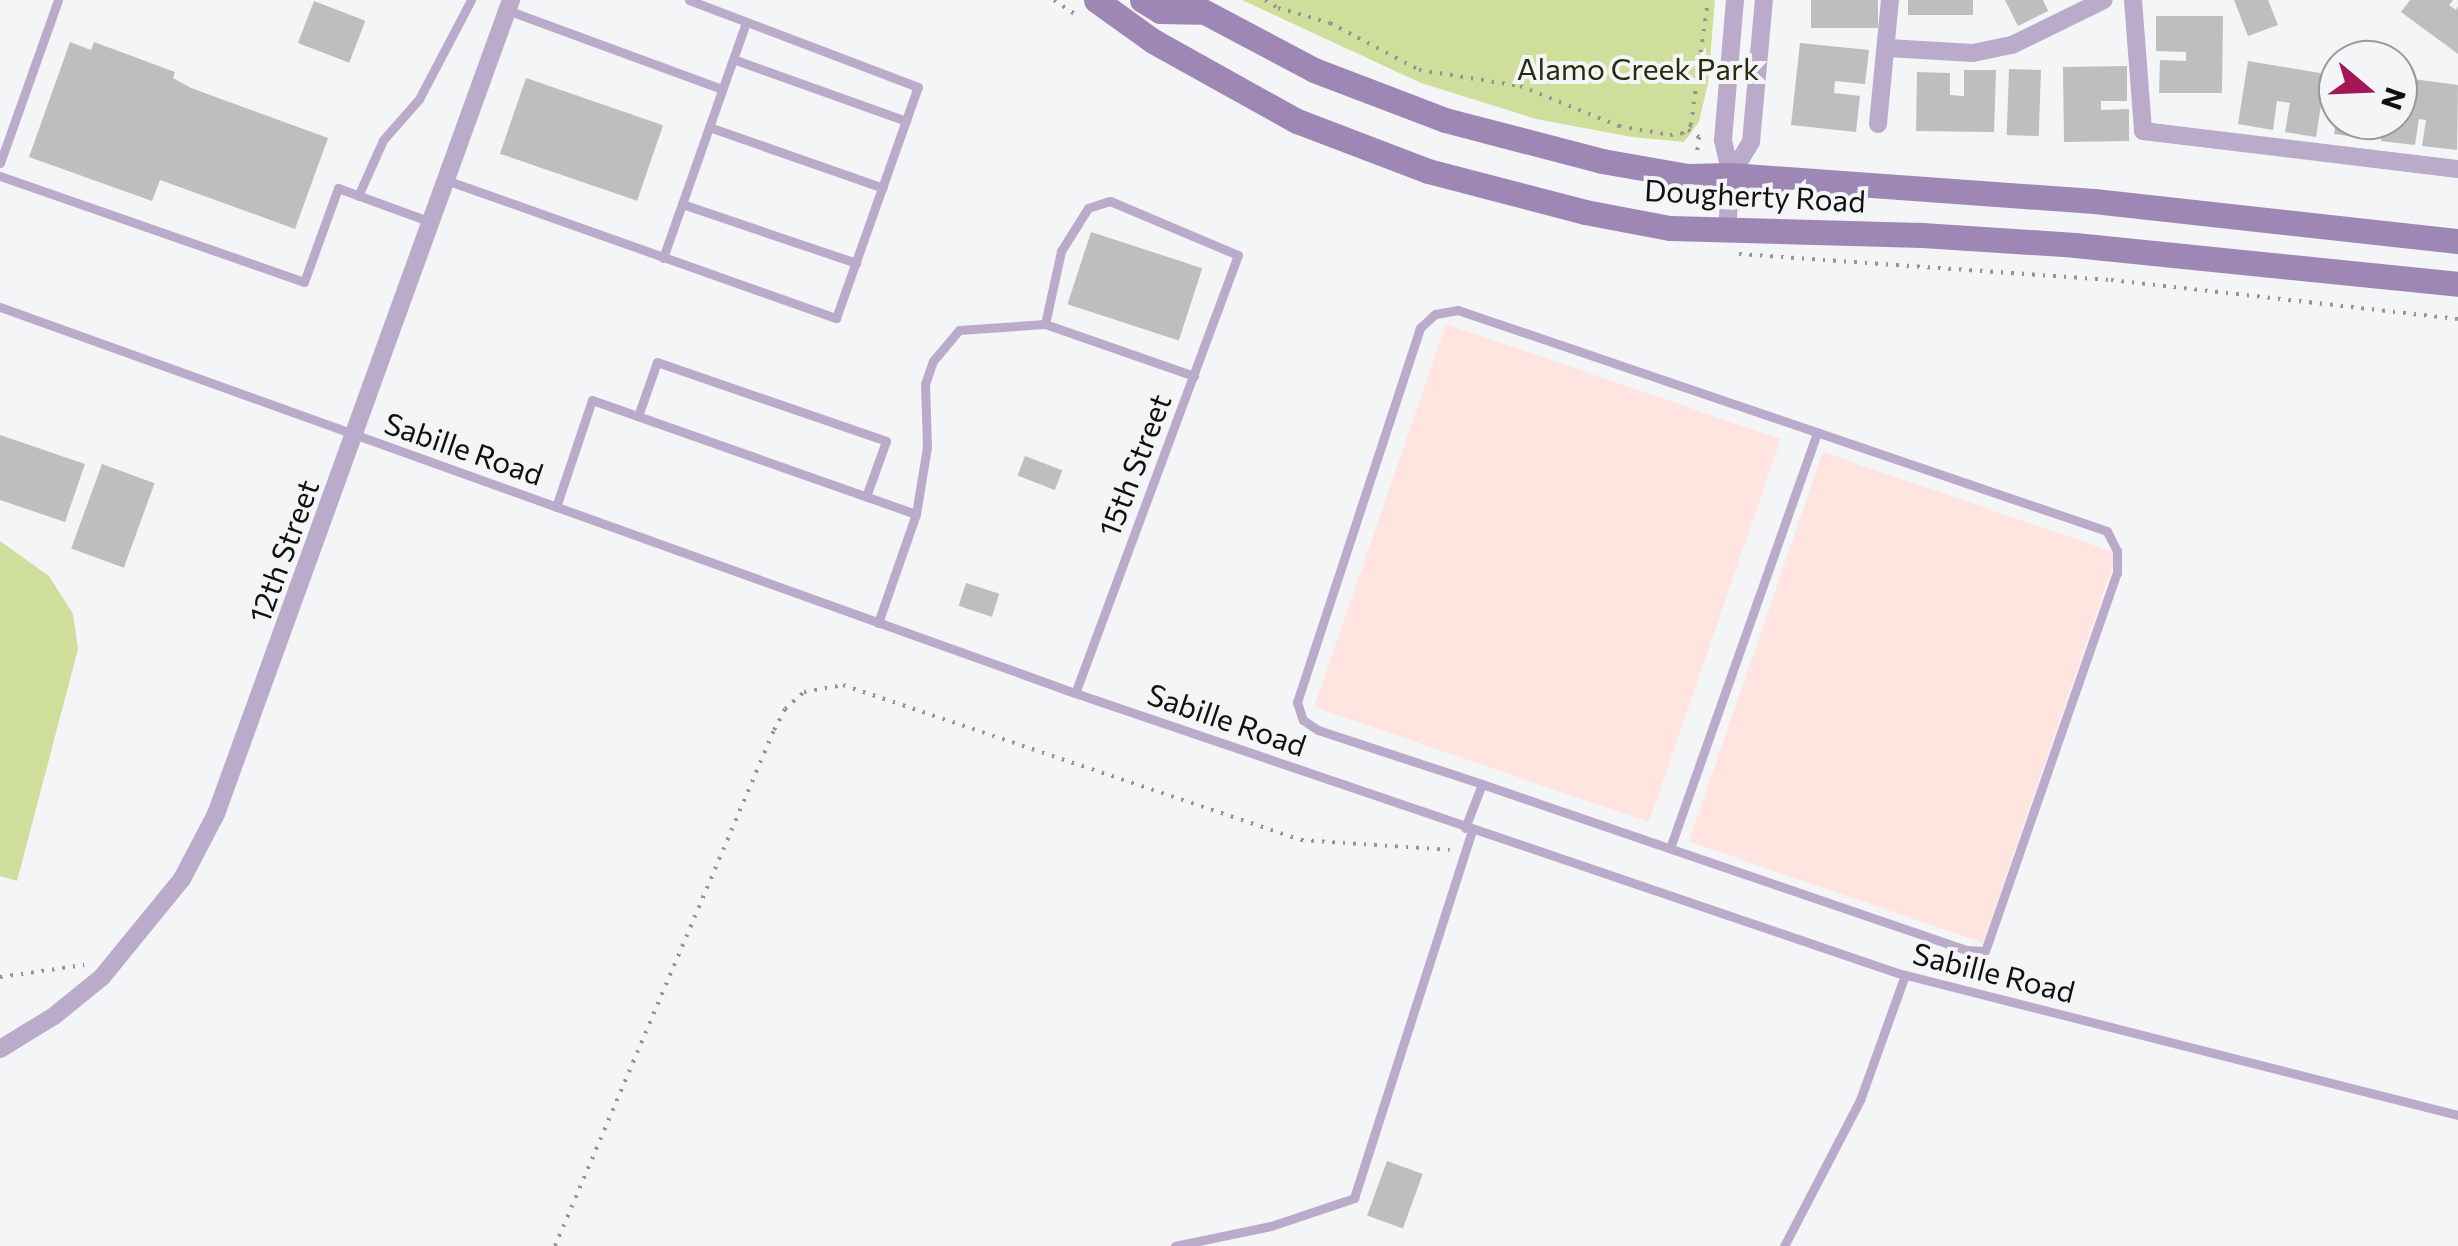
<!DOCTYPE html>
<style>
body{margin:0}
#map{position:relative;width:2458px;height:1246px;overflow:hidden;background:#f3f5f7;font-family:Commissioner,sans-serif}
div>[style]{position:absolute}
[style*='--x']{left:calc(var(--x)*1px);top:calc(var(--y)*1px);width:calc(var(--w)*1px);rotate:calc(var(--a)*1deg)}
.industrial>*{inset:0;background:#ffe4e0;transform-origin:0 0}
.green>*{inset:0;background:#d0de9c}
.building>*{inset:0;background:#bfbdbe;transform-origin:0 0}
.path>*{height:4px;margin-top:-2px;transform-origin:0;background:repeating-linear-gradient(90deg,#939495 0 2.5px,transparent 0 10.5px)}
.lane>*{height:9px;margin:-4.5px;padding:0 4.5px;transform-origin:4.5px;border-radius:4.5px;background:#bbabca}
.street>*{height:18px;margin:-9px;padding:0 9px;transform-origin:9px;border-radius:9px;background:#bbabca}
.secondary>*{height:25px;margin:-12.5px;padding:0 12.5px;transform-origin:12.5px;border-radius:12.5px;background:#9e87b4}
span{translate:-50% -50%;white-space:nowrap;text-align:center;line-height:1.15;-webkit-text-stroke:8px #f3f5f7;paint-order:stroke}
.park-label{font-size:30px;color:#272d0b}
.street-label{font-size:30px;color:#101011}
.north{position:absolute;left:2318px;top:40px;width:100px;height:100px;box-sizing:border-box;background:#f3f5f7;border:2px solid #98999b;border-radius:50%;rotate:109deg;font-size:28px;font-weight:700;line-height:40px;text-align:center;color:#101011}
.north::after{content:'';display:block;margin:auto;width:35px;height:45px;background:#a51659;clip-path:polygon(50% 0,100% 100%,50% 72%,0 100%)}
</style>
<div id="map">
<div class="industrial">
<div style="left:1446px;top:324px;width:354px;height:405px;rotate:19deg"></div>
<div style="left:1823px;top:452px;width:311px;height:412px;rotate:19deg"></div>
</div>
<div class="green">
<div style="clip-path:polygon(1242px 0,1715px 0,1708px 83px,1699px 122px,1684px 142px,1632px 137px,1536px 119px,1421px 83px)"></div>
<div style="clip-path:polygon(0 541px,49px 576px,73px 614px,78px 649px,17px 881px,0 876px)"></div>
</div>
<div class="building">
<div style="left:1811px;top:0;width:67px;height:28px"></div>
<div style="left:1908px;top:0;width:65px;height:15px"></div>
<div style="clip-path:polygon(2005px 0,2043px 0,2048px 11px,2018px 26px)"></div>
<div style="clip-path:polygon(2234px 0,2268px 0,2278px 25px,2248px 36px)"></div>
<div style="clip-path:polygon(2410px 0,2453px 0,2449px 5px,2456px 10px,2458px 6px,2458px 54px,2401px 12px)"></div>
<div style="left:314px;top:1px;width:55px;height:45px;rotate:21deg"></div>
<div style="clip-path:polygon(2156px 16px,2223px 16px,2222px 93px,2159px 93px,2160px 60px,2186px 61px,2186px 52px,2156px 51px)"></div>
<div style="clip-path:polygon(70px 42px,91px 50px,94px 42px,175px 72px,173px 78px,191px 88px,328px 138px,295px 229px,160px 180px,152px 201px,29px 157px)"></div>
<div style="clip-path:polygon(1800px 43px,1869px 50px,1865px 84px,1835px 81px,1834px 93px,1860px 96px,1856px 132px,1791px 125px)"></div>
<div style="clip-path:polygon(2248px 61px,2326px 74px,2316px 137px,2285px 132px,2290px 103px,2277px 101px,2273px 130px,2238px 124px)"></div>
<div style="clip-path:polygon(2127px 66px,2127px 101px,2101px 101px,2101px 110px,2129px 109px,2129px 141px,2064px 142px,2063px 67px)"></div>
<div style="left:2009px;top:69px;width:32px;height:66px;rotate:2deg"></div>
<div style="clip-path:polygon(1964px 70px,1996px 70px,1994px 132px,1916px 131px,1917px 72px,1950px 73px,1950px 95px,1964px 96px)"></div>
<div style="clip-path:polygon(2398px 77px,2458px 85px,2457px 150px,2422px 146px,2426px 120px,2419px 119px,2415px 145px,2381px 141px,2384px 120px,2398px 120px)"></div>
<div style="left:526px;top:78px;width:145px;height:80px;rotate:19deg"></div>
<div style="clip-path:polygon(2336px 120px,2367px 120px,2364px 138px,2334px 134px)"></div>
<div style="left:1091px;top:232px;width:117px;height:76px;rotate:18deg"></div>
<div style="clip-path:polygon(0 435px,85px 464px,65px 522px,0 500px)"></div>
<div style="left:1025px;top:456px;width:40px;height:21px;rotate:21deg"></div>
<div style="left:102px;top:464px;width:56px;height:90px;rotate:20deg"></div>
<div style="left:966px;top:583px;width:35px;height:24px;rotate:18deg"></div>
<div style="left:1387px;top:1161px;width:38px;height:58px;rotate:20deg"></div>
</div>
<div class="path">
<div style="--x:1054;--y:0;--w:30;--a:34"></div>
<div style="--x:1265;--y:0;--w:15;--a:32"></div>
<div style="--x:1278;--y:8;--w:54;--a:16.1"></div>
<div style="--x:1330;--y:23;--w:101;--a:27.8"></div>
<div style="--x:1419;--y:70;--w:102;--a:9"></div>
<div style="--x:1520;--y:86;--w:107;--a:22"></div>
<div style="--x:1619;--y:126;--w:52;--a:10"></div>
<div style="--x:1670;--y:135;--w:12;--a:-5"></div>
<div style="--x:1682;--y:134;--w:13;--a:-45"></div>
<div style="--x:1691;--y:125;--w:126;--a:-82.3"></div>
<div style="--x:1688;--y:130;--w:13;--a:32"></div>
<div style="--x:1699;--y:137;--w:17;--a:97"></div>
<div style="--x:1739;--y:254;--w:373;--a:4"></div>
<div style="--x:2111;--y:280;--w:349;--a:6.4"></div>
<div style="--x:0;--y:977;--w:85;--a:-8.1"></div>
<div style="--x:555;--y:1246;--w:561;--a:-67"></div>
<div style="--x:774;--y:730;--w:24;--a:-62"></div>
<div style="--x:785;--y:709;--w:25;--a:-42"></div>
<div style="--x:804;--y:692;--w:40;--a:-10"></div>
<div style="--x:843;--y:685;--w:484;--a:18.7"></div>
<div style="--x:1301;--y:840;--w:149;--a:3.8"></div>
</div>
<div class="lane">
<div style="--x:507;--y:10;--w:229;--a:20.2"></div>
<div style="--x:733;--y:59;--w:184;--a:19.7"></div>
<div style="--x:709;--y:127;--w:184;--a:19.3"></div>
<div style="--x:0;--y:163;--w:173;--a:-70.4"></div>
<div style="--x:0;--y:176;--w:322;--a:19.2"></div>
<div style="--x:304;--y:282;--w:100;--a:-70.1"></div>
<div style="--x:338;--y:188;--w:99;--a:20.1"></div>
<div style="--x:446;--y:180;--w:414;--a:19.5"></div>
<div style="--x:836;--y:318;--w:245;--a:-70.5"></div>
<div style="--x:918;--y:87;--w:245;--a:-159.2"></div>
<div style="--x:358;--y:196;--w:61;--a:-65.9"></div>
<div style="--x:383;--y:140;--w:55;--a:-48.7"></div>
<div style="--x:419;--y:99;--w:112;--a:-62.3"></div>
<div style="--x:682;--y:204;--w:184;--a:18.7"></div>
<div style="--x:663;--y:258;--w:250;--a:-70.6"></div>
<div style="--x:0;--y:307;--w:1142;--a:19.75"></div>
<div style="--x:1075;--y:693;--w:869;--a:18.79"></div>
<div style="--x:1898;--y:973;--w:578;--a:14.23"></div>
<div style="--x:1045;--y:324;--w:75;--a:-77.6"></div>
<div style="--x:1061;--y:251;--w:51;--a:-57.9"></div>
<div style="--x:1088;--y:208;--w:23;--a:-18"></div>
<div style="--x:1110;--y:201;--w:139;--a:22.9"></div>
<div style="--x:1238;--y:255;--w:467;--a:110.4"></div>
<div style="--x:638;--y:416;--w:57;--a:-70.6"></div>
<div style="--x:657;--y:362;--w:242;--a:19"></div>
<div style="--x:886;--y:441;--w:59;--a:109.7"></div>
<div style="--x:556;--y:507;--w:113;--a:-71.4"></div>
<div style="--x:592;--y:400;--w:343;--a:19.4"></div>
<div style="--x:878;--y:623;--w:115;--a:-70.8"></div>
<div style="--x:916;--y:514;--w:68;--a:-80.7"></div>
<div style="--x:927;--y:447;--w:63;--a:-91.8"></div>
<div style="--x:925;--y:384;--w:24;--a:-71"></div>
<div style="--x:933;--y:361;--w:40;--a:-50"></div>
<div style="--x:959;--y:330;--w:86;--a:-4"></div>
<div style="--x:1045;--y:324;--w:158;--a:19.2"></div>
<div style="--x:1465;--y:828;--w:47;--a:-68.9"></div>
<div style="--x:1482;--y:784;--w:512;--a:18.93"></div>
<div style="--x:1966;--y:950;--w:19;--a:3"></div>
<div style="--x:1985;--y:951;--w:400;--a:-70.8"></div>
<div style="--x:2117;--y:573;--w:22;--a:-90"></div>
<div style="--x:2117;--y:551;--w:22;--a:-117"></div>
<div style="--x:2107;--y:531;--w:686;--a:-161.2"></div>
<div style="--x:1458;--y:310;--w:23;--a:170"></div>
<div style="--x:1435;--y:314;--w:21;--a:137"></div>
<div style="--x:1420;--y:328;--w:394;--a:108.2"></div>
<div style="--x:1297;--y:702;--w:19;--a:72"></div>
<div style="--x:1303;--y:720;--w:18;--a:34"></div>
<div style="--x:1318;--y:730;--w:173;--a:18.2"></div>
<div style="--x:1670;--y:848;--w:441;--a:-70.5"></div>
<div style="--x:1175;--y:1246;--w:98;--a:-11.8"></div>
<div style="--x:1271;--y:1226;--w:88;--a:-18.6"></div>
<div style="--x:1354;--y:1198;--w:386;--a:-72.2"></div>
<div style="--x:1784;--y:1246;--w:165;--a:-62.5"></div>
<div style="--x:1860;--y:1100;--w:133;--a:-70.2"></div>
</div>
<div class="street">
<div style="--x:2133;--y:0;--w:131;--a:85.6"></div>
<div style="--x:2143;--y:131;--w:317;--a:6.9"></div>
<div style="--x:1888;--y:48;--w:85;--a:3.4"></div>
<div style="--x:1973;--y:53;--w:40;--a:-12"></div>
<div style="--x:2012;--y:45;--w:102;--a:-26.1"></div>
<div style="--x:1878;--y:124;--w:125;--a:-84.5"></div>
<div style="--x:1731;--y:175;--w:39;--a:-59"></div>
<div style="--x:1751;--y:142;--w:143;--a:-84.8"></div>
<div style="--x:1727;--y:230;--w:55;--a:-85.8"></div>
<div style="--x:1731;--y:175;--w:36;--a:-103"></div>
<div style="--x:1723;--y:140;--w:141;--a:-85.1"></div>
<div style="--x:0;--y:1049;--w:63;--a:-31.4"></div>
<div style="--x:54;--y:1016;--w:62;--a:-39.1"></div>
<div style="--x:102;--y:977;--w:127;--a:-50.8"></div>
<div style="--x:182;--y:879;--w:73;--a:-62.4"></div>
<div style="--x:216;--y:814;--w:866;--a:-70.08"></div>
</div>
<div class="secondary">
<div style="--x:1096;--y:0;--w:70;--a:35.7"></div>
<div style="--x:1153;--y:41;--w:165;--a:29.1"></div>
<div style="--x:1297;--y:121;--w:140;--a:20.9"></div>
<div style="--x:1428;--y:171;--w:162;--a:14.6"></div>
<div style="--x:1585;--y:212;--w:86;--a:10.7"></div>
<div style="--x:1670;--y:228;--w:252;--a:1.6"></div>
<div style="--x:1922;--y:235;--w:153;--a:3.7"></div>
<div style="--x:2075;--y:245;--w:385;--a:5.8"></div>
<div style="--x:1142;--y:0;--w:21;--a:31"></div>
<div style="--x:1160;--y:11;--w:39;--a:1"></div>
<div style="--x:1182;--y:0;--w:149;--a:27.9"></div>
<div style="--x:1314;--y:70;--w:140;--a:20.9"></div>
<div style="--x:1445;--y:120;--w:162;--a:14.6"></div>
<div style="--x:1602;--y:161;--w:87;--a:9.9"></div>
<div style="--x:1688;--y:176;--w:43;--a:-1.3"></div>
<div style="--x:1731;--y:175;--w:364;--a:4.1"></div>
<div style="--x:2094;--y:201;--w:366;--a:6.3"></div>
</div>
<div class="park-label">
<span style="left:1638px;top:68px">Alamo Creek Park</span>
</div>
<div class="street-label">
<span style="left:1755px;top:195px;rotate:3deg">Dougherty Road</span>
<span style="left:464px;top:448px;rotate:19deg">Sabille Road</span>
<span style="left:1134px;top:465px;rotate:-69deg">15th Street</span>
<span style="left:283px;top:551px;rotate:-70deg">12th Street</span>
<span style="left:1227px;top:719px;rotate:19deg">Sabille Road</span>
<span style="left:1994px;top:972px;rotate:14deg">Sabille Road</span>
</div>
<div class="north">N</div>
</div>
